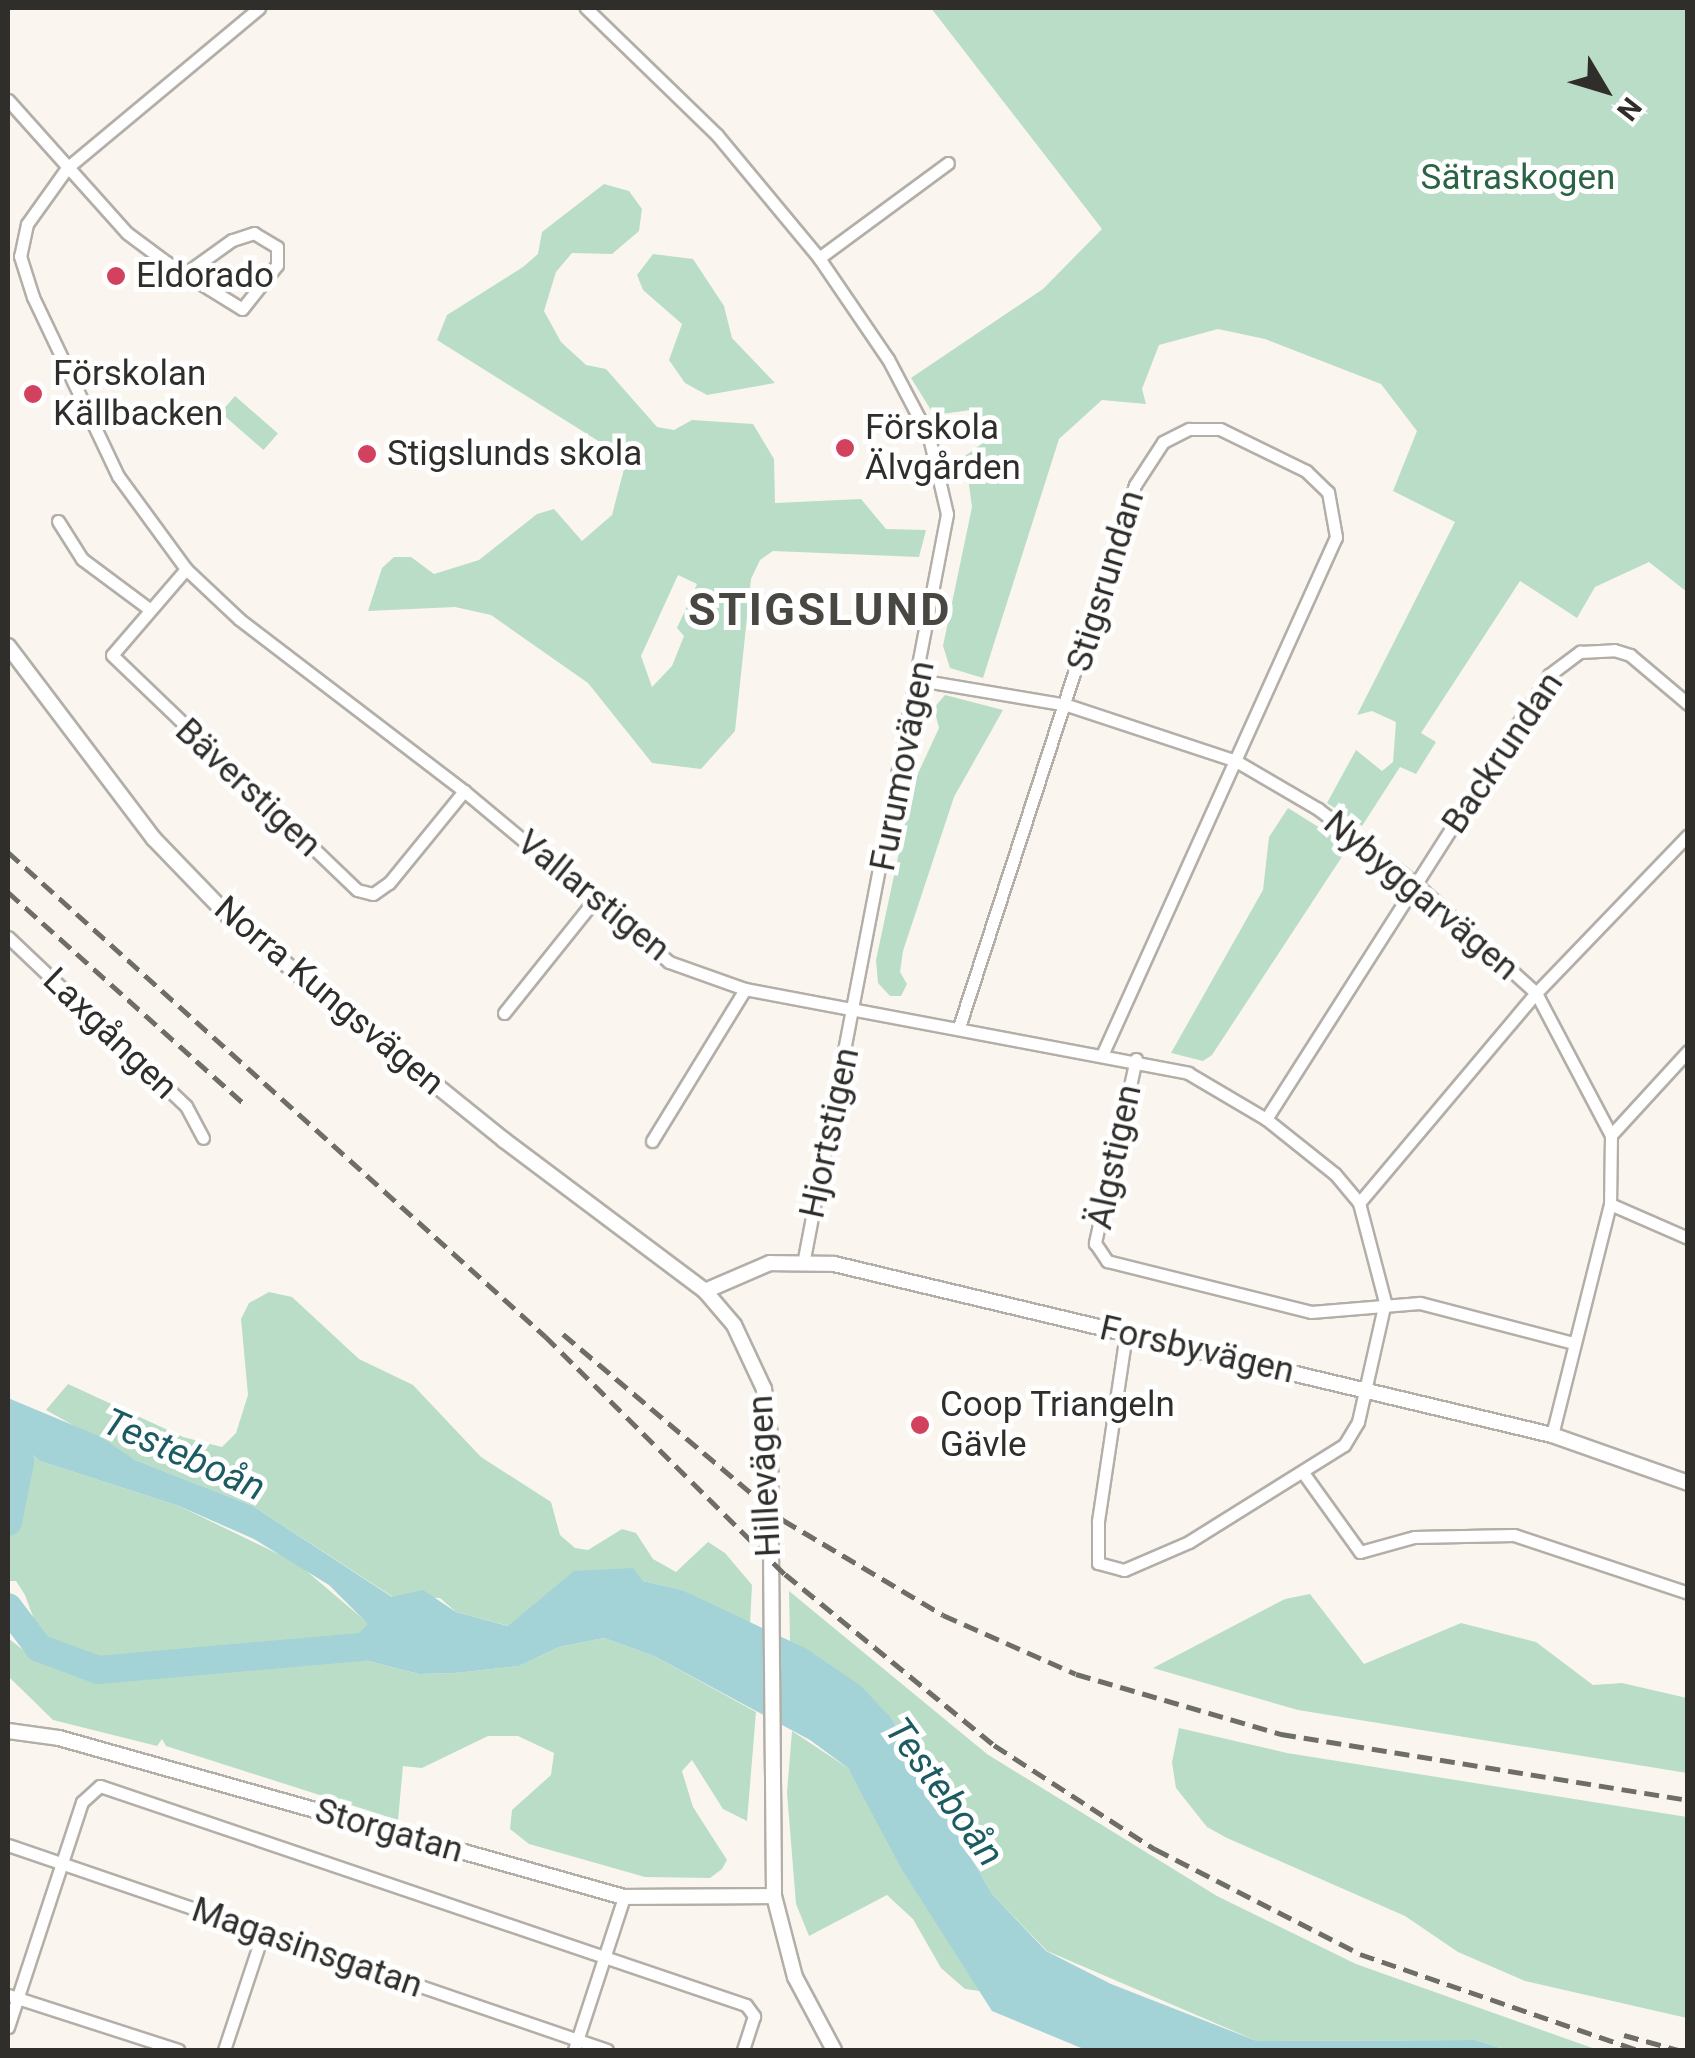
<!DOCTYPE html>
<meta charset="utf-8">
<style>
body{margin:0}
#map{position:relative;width:1695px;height:2058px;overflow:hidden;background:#faf6ef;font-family:Roboto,sans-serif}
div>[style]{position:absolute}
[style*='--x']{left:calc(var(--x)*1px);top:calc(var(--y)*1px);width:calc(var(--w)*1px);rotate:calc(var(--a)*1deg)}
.green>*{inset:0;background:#baddc7;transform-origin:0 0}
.water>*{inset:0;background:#a3d2d7}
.river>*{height:28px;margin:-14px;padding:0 14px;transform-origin:14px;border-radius:14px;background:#a3d2d7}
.roads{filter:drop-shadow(2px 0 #b3afa8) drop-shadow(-2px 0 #b3afa8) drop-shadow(0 2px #b3afa8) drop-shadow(0 -2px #b3afa8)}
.minor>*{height:11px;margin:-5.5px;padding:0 5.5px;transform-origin:5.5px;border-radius:5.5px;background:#fff}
.tertiary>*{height:14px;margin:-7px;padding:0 7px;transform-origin:7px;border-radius:7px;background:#fff}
.rail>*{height:5px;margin-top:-2.5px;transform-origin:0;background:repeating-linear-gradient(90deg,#6e6d68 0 15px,transparent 0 23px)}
.dots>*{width:28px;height:28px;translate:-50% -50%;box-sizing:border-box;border:5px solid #fff;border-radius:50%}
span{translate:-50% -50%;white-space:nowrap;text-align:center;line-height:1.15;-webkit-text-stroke:10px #fff;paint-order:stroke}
.park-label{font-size:35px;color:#2b6445}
.poi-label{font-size:35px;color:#2f2e2b}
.left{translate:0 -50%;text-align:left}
.street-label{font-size:35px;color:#2f2e2b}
.water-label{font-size:38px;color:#1c5b62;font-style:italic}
.district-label{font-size:45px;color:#494741;font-weight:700;letter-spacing:2.5px}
.frame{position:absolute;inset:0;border:10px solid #2f2e2b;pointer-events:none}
.north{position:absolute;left:1555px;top:40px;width:100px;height:100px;-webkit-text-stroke:8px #fff;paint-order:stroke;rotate:128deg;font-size:28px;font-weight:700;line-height:40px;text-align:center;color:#2f2e2b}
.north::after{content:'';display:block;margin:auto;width:35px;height:45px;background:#2f2e2b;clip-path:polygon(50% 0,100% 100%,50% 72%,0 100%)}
</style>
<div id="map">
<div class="green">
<div style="clip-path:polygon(931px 8px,1687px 8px,1687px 592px,1649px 562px,1595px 587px,1577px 618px,1520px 581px,1421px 733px,1436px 742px,1416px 774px,1400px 767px,1362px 826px,1327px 803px,1356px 750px,1382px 771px,1393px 762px,1396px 722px,1372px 711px,1357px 715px,1455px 522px,1393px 491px,1417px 431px,1381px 384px,1265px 339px,1218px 329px,1159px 345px,1142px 389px,1146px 404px,1102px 400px,1059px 439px,983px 678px,950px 668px,943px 646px,972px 507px,965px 456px,987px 440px,971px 410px,934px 415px,911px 378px,1043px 289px,1102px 229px)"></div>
<div style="clip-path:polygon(evenodd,604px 184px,629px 191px,642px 209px,639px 231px,612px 254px,572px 253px,556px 272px,544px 311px,561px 342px,586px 365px,606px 369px,657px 427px,674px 430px,692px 420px,753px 424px,774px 459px,775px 503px,861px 499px,886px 529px,926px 530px,919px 557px,773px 551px,760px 560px,751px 579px,735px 731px,701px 769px,652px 763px,588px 683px,491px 615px,455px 607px,368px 611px,382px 568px,394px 557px,411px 557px,434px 574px,479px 560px,537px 514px,554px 509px,582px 541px,612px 515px,624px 469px,611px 449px,437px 340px,447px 315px,523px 267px,538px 254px,542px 232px,604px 184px,678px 575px,697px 584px,677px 628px,684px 636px,672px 666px,652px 687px,641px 656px,678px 575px)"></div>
<div style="clip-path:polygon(653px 254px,693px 259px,724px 306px,732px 338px,775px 383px,707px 395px,685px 383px,669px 360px,682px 324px,643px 290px,637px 275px)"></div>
<div style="left:235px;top:396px;width:57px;height:22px;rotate:41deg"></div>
<div style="clip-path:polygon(945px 695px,1003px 710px,954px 797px,903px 951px,900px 972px,907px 984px,901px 996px,890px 996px,878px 983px,876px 960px,914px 782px,939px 728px,934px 708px)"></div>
<div style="clip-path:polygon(1288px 808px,1349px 846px,1212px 1055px,1203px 1061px,1171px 1053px,1263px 890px,1269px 837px)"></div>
<div style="clip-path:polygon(269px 1292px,292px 1297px,359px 1359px,413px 1385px,481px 1457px,551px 1502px,560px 1535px,575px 1548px,588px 1550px,622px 1529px,636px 1533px,653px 1559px,676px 1572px,708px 1542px,725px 1553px,752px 1585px,750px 1625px,682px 1590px,643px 1581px,541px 1599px,509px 1626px,456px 1612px,440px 1598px,393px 1597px,253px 1506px,135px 1460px,46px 1410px,68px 1384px,183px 1437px,222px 1447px,236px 1433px,248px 1395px,241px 1319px,249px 1303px)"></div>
<div style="clip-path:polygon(8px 1435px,40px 1461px,179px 1506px,297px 1563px,369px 1624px,361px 1659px,419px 1674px,455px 1673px,519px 1666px,559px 1647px,604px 1638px,654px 1656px,756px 1712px,747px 1821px,723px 1809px,692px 1760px,682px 1771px,693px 1807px,727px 1860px,722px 1869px,710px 1878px,645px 1877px,529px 1844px,510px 1829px,512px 1810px,551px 1775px,554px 1753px,518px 1736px,488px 1736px,422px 1768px,403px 1766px,398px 1820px,166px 1746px,162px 1739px,157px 1746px,53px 1720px,8px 1676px,8px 1638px,32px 1657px,43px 1644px,25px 1595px,16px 1581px,8px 1581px)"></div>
<div style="clip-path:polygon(789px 1591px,987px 1754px,1217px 1896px,1356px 1964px,1598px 2050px,1507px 2050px,1475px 2040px,1257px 2041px,1047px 1951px,992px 1894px,892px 1719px,790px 1642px)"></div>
<div style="clip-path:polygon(1310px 1594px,1364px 1664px,1461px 1623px,1536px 1642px,1593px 1685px,1622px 1683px,1687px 1698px,1687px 1773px,1298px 1710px,1153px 1668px,1285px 1599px)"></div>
<div style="clip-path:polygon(1179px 1728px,1287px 1753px,1687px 1817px,1687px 2018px,1525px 1981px,1458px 1952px,1405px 1916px,1227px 1838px,1207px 1827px,1176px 1788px,1172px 1762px)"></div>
<div style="clip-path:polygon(792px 1731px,848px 1768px,980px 1991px,965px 1989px,941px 1968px,913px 1919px,887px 1895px,809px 1936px,796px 1904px,787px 1793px)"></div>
</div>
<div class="water">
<div style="clip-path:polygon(8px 1398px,99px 1436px,135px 1460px,253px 1506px,392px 1597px,423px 1590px,456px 1612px,508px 1626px,574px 1571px,633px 1568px,643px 1581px,682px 1590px,807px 1649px,861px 1686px,892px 1719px,992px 1894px,1046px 1951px,1111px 1984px,1257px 2041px,1475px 2040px,1507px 2050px,1086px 2050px,992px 2011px,901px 1868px,848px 1768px,810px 1740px,654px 1656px,604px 1638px,559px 1647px,519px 1666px,455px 1673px,419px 1674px,361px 1659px,359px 1633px,368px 1624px,329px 1585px,254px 1539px,179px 1506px,40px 1461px,8px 1435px)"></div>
</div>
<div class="river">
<div style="--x:8;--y:1421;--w:43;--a:73.7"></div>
<div style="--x:20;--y:1462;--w:61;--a:101.3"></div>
<div style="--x:8;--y:1607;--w:51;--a:52.9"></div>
<div style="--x:39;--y:1648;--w:63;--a:20.4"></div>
<div style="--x:98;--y:1670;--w:298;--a:-5"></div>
</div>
<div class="roads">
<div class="minor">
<div style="--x:259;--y:8;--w:250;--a:140.2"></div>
<div style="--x:67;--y:168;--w:69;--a:125.5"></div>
<div style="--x:27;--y:224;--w:33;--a:102"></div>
<div style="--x:20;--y:256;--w:43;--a:72.4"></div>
<div style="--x:33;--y:297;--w:198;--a:64.6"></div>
<div style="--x:118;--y:476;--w:115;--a:53.8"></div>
<div style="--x:186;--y:569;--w:73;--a:43.3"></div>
<div style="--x:239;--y:619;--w:283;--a:37.4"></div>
<div style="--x:464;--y:791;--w:267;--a:39.8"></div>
<div style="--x:669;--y:962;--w:81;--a:19.6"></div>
<div style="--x:745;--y:989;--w:451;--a:10.7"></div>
<div style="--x:1188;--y:1073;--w:91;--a:30.5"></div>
<div style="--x:1266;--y:1119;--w:88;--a:38.6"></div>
<div style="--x:1335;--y:1174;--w:38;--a:50"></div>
<div style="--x:1359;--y:1203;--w:102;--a:75.3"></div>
<div style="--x:1385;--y:1302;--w:123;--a:102.7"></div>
<div style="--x:1358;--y:1422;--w:27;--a:121"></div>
<div style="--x:1344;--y:1445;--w:183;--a:148"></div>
<div style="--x:1189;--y:1542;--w:71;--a:156.7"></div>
<div style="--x:1124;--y:1570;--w:27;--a:-165"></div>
<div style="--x:1098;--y:1563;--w:42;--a:-90"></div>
<div style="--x:1098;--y:1521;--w:190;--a:-81.5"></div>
<div style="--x:586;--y:8;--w:182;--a:44.1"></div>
<div style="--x:717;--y:135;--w:160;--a:50.3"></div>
<div style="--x:819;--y:258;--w:122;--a:55.7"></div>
<div style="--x:888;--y:359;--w:88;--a:62.3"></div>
<div style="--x:929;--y:437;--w:79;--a:76.8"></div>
<div style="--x:947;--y:514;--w:759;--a:100.87"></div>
<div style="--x:8;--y:100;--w:178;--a:48.2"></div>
<div style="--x:127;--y:233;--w:49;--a:36.6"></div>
<div style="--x:166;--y:262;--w:89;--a:31.7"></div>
<div style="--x:242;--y:309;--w:56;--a:-51.5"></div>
<div style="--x:277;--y:265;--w:18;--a:-90"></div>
<div style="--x:277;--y:247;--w:27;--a:-149"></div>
<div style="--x:254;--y:233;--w:23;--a:162"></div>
<div style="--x:232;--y:240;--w:57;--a:144.3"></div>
<div style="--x:819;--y:258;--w:160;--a:-36.4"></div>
<div style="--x:58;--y:521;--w:45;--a:57.7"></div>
<div style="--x:82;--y:559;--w:84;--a:36.7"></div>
<div style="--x:186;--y:569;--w:113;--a:130.7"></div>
<div style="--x:112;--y:655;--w:339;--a:43.8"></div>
<div style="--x:357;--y:890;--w:16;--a:14"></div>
<div style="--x:373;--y:894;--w:19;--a:-35"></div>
<div style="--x:389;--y:883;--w:119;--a:-50.8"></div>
<div style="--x:919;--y:680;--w:150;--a:9.6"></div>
<div style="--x:1067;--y:705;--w:178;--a:18.3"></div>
<div style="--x:1236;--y:761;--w:95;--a:30.3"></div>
<div style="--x:1318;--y:809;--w:125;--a:37.5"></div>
<div style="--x:1417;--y:885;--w:161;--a:42.2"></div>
<div style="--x:1536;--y:993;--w:161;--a:62.2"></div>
<div style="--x:1611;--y:1135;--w:69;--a:90.8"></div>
<div style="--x:1610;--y:1204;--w:238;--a:104.1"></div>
<div style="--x:8;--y:937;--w:245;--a:43.5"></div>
<div style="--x:186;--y:1106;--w:36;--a:62"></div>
<div style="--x:504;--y:1013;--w:147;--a:-51.3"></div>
<div style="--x:959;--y:1027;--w:570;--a:-72.01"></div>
<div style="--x:1135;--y:485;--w:51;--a:-56.9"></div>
<div style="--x:1163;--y:442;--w:29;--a:-27"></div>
<div style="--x:1189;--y:429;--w:31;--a:0"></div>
<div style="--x:1220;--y:429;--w:96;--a:26"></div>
<div style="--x:1306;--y:471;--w:30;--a:44"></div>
<div style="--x:1328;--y:492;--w:46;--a:79.9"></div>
<div style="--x:1336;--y:537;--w:566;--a:114.3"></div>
<div style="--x:1136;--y:1059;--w:189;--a:102.6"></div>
<div style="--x:1095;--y:1243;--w:22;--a:56"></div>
<div style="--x:1107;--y:1261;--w:210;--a:14"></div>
<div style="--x:1311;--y:1312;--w:109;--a:-4.7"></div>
<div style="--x:1420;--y:1303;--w:159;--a:14.6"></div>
<div style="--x:1266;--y:1119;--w:527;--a:-57.49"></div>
<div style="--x:1549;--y:675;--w:39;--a:-37"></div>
<div style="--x:1580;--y:652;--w:34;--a:-3"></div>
<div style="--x:1614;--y:650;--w:17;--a:17"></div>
<div style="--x:1630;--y:655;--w:76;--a:40.2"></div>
<div style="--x:1611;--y:1135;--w:114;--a:-47.5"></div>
<div style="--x:652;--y:1141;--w:178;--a:-58.5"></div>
<div style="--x:1359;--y:1203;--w:275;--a:-49.9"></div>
<div style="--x:1536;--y:993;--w:219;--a:-46.1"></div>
<div style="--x:1610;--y:1204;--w:85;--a:23.6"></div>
<div style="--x:1304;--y:1474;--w:96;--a:54.3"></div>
<div style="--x:1360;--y:1552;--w:56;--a:-15.5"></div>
<div style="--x:1414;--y:1537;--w:100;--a:-1.1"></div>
<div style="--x:1514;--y:1535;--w:183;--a:18.4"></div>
<div style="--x:8;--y:1845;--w:633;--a:18.89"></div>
<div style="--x:8;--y:1995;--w:179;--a:17.9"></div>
<div style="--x:8;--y:2027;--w:237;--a:-71.8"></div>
<div style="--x:82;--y:1802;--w:24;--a:-42"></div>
<div style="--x:100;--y:1786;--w:682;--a:18.73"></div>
<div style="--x:746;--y:2005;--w:14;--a:54"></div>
<div style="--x:754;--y:2016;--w:36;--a:108"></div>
<div style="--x:224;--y:2050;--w:123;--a:-71.6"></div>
<div style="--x:574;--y:2050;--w:161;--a:-71.9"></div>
</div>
<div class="tertiary">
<div style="--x:8;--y:646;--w:242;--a:52.9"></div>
<div style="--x:154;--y:839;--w:117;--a:46"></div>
<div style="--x:235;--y:923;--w:346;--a:38.9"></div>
<div style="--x:504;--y:1140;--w:251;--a:36.9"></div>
<div style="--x:705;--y:1291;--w:45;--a:49.5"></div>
<div style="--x:734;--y:1325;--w:71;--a:64.9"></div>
<div style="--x:764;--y:1389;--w:46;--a:82.6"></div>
<div style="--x:770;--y:1435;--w:461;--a:89.5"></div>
<div style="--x:774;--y:1896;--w:84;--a:75.5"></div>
<div style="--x:795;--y:1977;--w:83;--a:61.9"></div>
<div style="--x:705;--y:1291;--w:71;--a:-23.3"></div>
<div style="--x:770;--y:1263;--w:64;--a:0.9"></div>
<div style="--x:834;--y:1264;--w:738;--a:13.4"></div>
<div style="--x:1552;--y:1435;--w:144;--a:19.4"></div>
<div style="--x:8;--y:1731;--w:51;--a:7.8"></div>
<div style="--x:59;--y:1738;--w:587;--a:15.72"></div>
<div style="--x:624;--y:1897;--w:150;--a:-0.4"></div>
</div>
</div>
<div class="rail">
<div style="--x:8;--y:852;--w:723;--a:42.03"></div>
<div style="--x:545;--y:1336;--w:338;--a:44.8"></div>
<div style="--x:785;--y:1574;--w:270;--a:39.3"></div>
<div style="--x:994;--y:1745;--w:192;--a:32.9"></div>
<div style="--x:1155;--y:1849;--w:230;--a:27.1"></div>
<div style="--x:1360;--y:1954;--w:294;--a:19.1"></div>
<div style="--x:8;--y:892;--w:317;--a:41.9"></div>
<div style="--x:563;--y:1334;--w:288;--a:40.2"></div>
<div style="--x:783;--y:1520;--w:186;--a:30.7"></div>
<div style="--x:943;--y:1615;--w:145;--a:23.9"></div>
<div style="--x:1076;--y:1674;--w:214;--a:16.3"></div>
<div style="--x:1281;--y:1734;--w:412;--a:9.2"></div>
<div style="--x:1624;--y:2035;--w:56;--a:15.5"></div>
</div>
<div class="dots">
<div style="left:116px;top:276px;background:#d2425f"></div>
<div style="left:33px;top:394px;background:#d2425f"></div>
<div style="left:845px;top:448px;background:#d2425f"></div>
<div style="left:367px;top:454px;background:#d2425f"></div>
<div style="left:920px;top:1425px;background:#d2425f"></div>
</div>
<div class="park-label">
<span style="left:1518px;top:178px">Sätraskogen</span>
</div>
<div class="poi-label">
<span class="left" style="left:136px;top:276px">Eldorado</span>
<span class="left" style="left:53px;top:394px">Förskolan<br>Källbacken</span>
<span class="left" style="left:865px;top:448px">Förskola<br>Älvgården</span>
<span class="left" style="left:387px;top:454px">Stigslunds skola</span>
<span class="left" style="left:940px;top:1425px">Coop Triangeln<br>Gävle</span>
</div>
<div class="street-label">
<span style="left:1106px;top:581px;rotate:-73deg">Stigsrundan</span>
<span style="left:1503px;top:753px;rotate:-56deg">Backrundan</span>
<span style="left:903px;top:766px;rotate:-79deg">Furumovägen</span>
<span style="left:248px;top:788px;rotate:43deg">Bäverstigen</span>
<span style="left:593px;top:896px;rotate:39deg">Vallarstigen</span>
<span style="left:1421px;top:896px;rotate:40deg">Nybyggarvägen</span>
<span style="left:329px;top:996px;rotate:40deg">Norra Kungsvägen</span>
<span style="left:110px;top:1034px;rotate:44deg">Laxgången</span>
<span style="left:830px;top:1133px;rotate:-78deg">Hjortstigen</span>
<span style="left:1115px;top:1157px;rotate:-78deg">Älgstigen</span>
<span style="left:1197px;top:1350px;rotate:13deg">Forsbyvägen</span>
<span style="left:765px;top:1476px;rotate:-93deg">Hillevägen</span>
<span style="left:389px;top:1831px;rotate:16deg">Storgatan</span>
<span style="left:307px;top:1948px;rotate:19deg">Magasinsgatan</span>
</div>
<div class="water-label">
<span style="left:184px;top:1455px;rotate:24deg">Testeboån</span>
<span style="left:944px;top:1792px;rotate:54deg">Testeboån</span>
</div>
<div class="district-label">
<span style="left:820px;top:610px">STIGSLUND</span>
</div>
<div class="frame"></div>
<div class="north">N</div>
</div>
